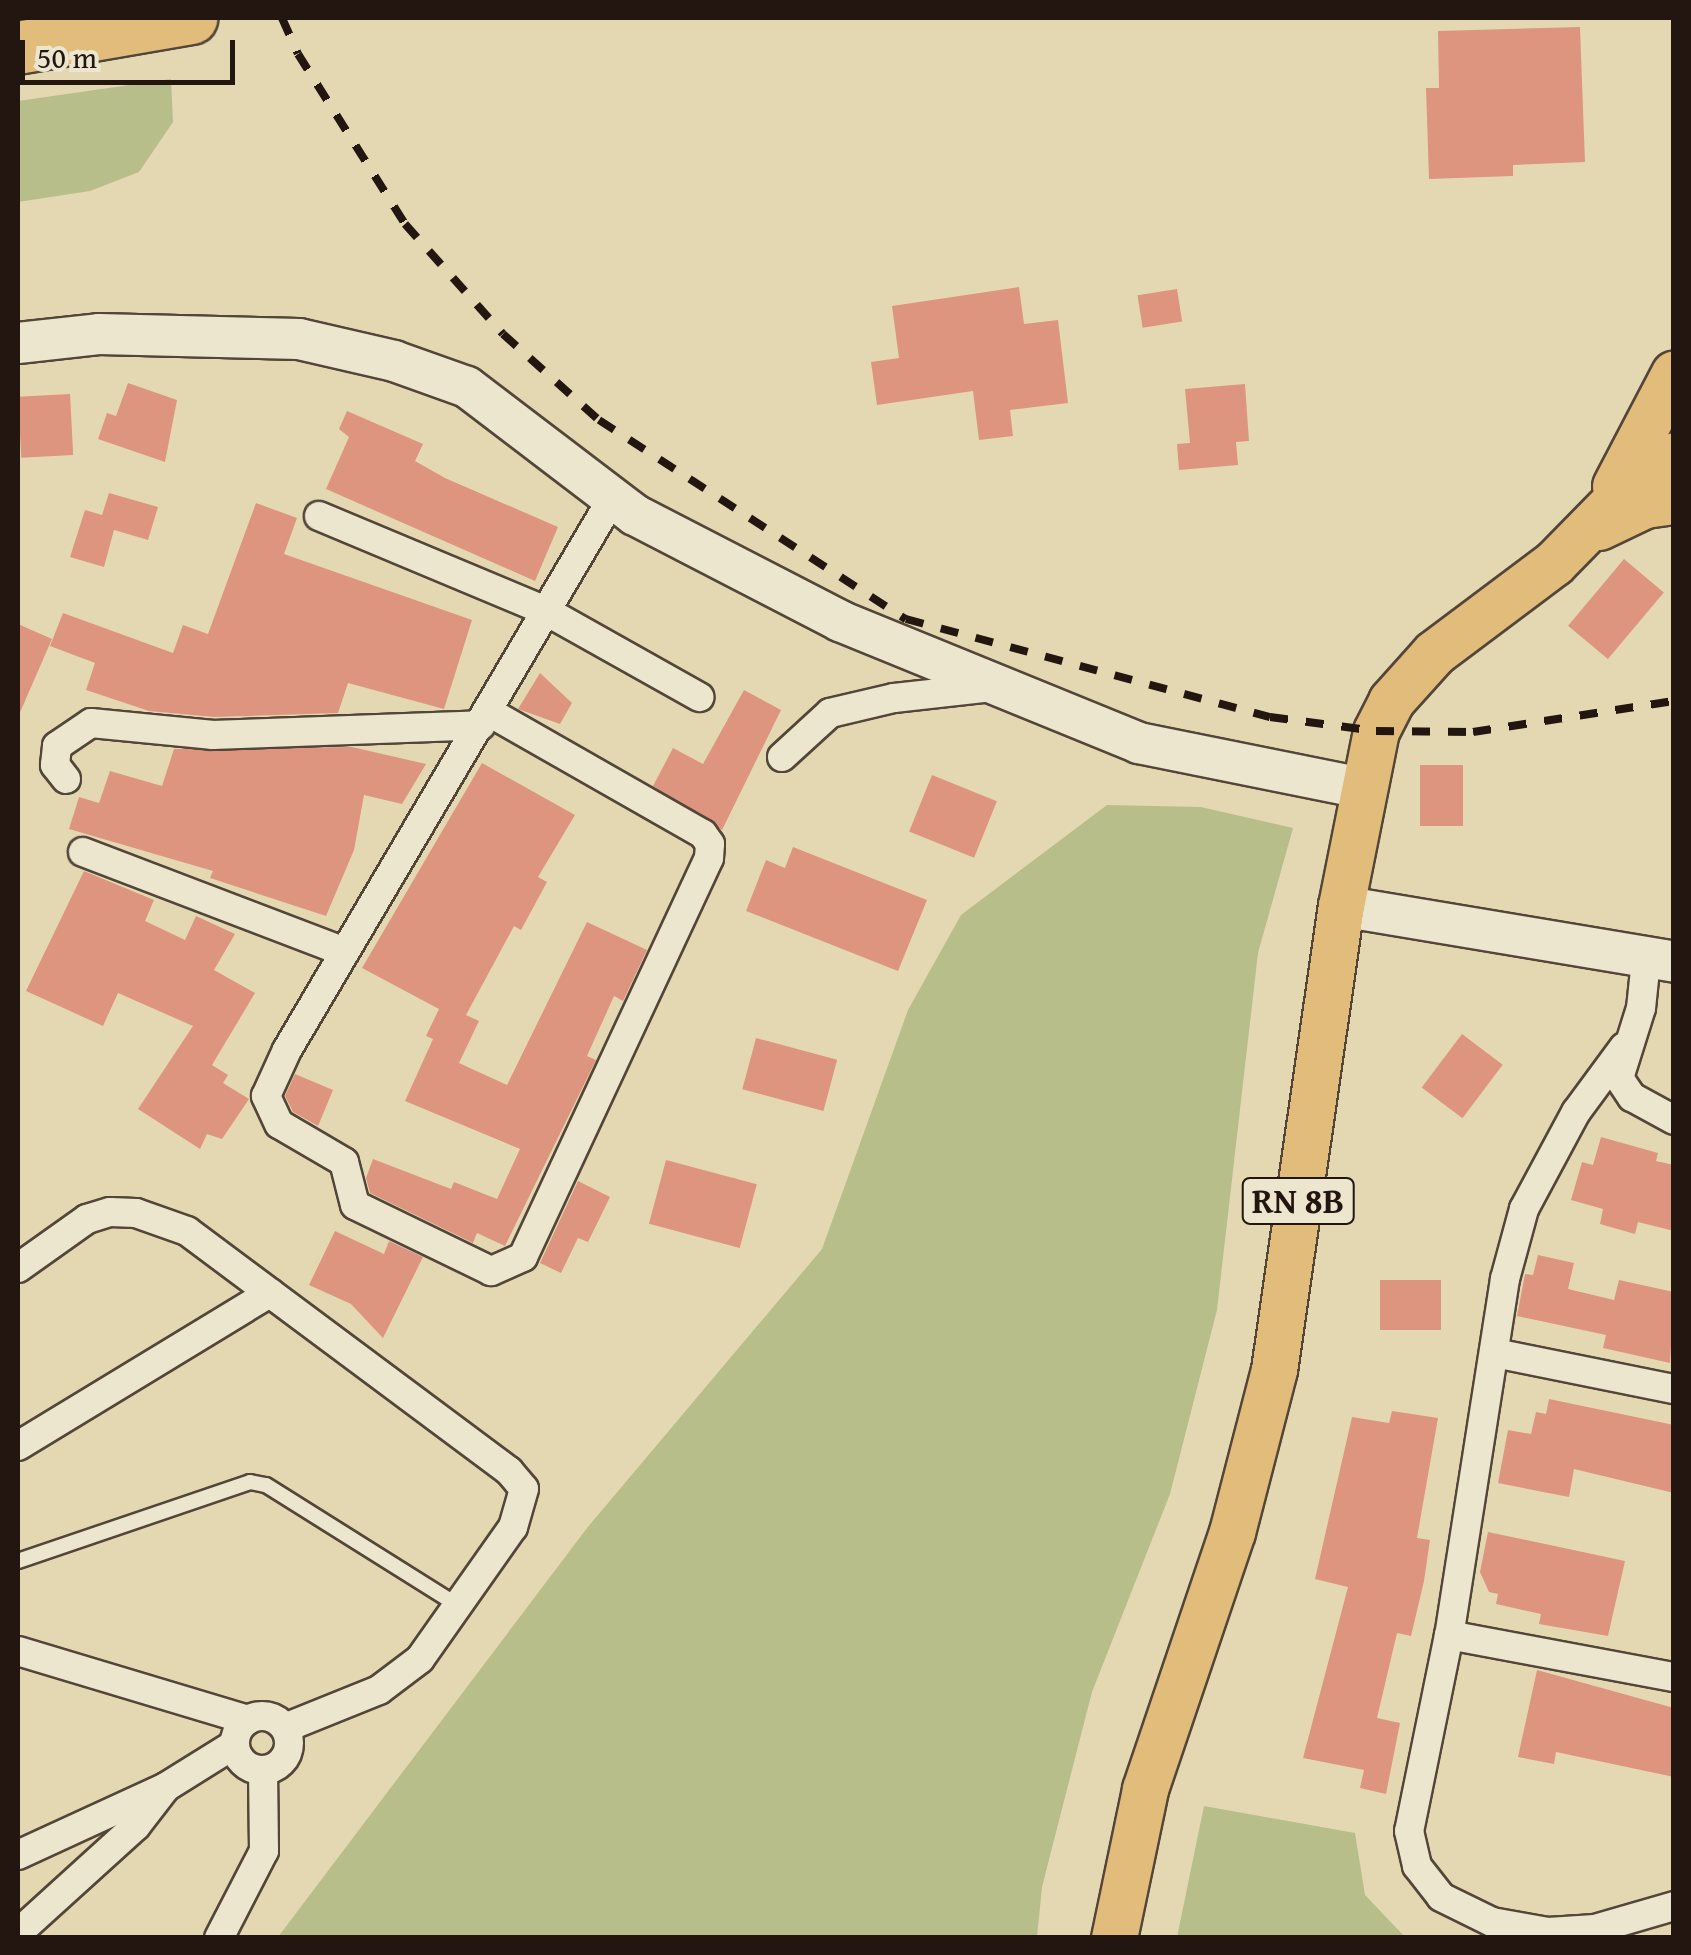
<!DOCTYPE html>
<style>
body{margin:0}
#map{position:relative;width:1691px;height:1955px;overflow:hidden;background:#e4d8b3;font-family:"Gentium Book Plus",serif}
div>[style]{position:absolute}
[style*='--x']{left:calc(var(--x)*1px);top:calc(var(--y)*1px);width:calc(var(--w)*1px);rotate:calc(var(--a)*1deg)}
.green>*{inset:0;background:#b8be8a}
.building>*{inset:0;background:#dd9580;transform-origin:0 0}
.roads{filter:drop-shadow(2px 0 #534639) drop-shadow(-2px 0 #534639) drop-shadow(0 2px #534639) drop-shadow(0 -2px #534639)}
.lane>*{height:14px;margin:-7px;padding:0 7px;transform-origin:7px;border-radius:7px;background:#ede6ce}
.street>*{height:28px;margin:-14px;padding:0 14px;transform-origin:14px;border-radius:14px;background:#ede6ce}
.street>.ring{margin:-14px;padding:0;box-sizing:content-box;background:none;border:28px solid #ede6ce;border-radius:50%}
.secondary>*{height:40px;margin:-20px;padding:0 20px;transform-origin:20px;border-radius:20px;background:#ede6ce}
.primary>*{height:45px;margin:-22.5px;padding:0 22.5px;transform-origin:22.5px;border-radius:22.5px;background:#e2bc7a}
.highway>*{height:52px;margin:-26px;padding:0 26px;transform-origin:26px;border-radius:26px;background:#e2bc7a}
.rail>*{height:8px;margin-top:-4px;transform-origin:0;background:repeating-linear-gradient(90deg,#231510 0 18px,transparent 0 36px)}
span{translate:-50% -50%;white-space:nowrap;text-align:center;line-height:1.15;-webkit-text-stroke:8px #ede6ce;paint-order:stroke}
.shield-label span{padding:2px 8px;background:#ede6ce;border:2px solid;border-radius:8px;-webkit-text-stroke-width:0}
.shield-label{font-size:35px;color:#231510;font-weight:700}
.frame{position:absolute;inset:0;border:20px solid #231510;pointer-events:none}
.scale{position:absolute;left:20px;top:40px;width:215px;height:45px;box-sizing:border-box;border:5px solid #231510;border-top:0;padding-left:12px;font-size:30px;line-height:35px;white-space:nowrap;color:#231510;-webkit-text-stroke:8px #ede6ce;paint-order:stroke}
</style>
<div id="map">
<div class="green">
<div style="clip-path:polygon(171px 79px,173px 122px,139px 172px,90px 191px,18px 202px,18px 101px)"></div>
<div style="clip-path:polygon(1107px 805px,1201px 807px,1293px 828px,1258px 953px,1217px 1310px,1170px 1494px,1092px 1692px,1042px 1887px,1037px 1937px,278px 1937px,587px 1528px,822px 1249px,908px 1010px,961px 915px)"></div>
<div style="clip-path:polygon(1204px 1806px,1355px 1833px,1365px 1895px,1405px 1937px,1177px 1937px)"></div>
</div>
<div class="building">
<div style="clip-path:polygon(1580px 27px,1585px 162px,1513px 165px,1513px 176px,1429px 179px,1426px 88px,1439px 88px,1438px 31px)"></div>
<div style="clip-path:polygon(1019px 287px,1024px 324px,1058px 320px,1068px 403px,1010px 410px,1013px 436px,979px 440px,973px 391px,877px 405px,871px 362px,899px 358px,892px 306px)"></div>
<div style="left:1177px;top:289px;width:33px;height:40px;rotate:81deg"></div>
<div style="clip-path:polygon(128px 383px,177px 400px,165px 462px,98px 439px,107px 413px,116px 416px)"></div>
<div style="clip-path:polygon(1245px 384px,1249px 441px,1236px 442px,1238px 465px,1179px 470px,1177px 444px,1190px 443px,1185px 389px)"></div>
<div style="left:70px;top:394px;width:61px;height:52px;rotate:87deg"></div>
<div style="clip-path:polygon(347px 411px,423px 444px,415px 461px,445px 478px,558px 527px,535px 581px,326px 489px,349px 437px,339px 429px)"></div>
<div style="clip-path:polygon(109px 493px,158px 507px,148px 540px,114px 530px,104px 567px,70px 557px,85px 510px,102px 515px)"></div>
<div style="clip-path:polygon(256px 503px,297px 518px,284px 554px,472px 620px,444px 709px,348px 683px,338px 713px,214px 717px,149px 711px,86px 690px,95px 663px,50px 646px,63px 613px,173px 653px,183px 625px,208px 634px)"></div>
<div style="left:1624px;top:559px;width:52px;height:87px;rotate:40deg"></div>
<div style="clip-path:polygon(18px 624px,52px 639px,18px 717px)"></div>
<div style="clip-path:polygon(540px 673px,572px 703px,560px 724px,518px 709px)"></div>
<div style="clip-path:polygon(744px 690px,781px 710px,722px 830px,653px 786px,673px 748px,703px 764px)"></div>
<div style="clip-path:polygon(352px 747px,426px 764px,402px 804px,364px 795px,354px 850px,326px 916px,210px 878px,213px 871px,69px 829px,79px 797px,99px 803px,110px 771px,162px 786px,174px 749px)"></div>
<div style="clip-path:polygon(482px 763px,575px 815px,538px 877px,547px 882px,521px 930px,514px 926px,466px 1015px,479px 1021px,459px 1063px,507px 1085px,587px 922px,647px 950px,623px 1001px,614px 996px,587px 1056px,596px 1060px,505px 1246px,477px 1233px,473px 1243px,370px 1193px,366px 1178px,373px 1159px,451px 1189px,454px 1182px,497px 1199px,520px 1149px,405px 1101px,433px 1039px,426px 1036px,439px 1009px,362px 968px)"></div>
<div style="left:1420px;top:765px;width:43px;height:61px"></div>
<div style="left:932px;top:775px;width:70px;height:61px;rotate:22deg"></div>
<div style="clip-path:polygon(793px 847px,927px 900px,898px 971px,746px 911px,766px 860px,785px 868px)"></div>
<div style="clip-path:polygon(84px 871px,154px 900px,145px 921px,185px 940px,196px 916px,235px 934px,214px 970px,255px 993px,212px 1065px,228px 1075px,223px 1083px,249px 1099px,222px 1139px,207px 1134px,200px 1149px,138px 1109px,193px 1026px,118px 993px,103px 1026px,26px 991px)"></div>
<div style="left:1462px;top:1034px;width:51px;height:67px;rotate:37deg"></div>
<div style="left:756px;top:1038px;width:84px;height:53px;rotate:15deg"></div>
<div style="clip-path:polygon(295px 1074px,333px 1090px,318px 1126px,293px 1112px,285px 1096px)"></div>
<div style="clip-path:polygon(1601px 1137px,1658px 1153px,1656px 1161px,1674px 1165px,1674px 1231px,1638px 1222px,1635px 1234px,1600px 1224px,1603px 1209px,1571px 1200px,1582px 1162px,1593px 1165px)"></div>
<div style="left:666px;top:1160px;width:94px;height:66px;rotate:15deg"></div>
<div style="clip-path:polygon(578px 1181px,610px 1197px,588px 1242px,578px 1238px,561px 1273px,540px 1263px)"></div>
<div style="clip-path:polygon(335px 1231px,384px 1254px,389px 1241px,423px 1257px,383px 1338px,351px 1304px,309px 1285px)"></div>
<div style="clip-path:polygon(1538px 1255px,1574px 1263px,1568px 1289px,1614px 1300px,1619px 1280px,1674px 1292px,1670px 1363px,1603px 1348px,1606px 1335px,1517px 1316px,1525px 1274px,1533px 1275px)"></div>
<div style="left:1380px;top:1280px;width:61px;height:50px"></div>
<div style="clip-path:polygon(1549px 1399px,1674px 1425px,1674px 1493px,1574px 1469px,1569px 1497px,1498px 1483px,1508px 1430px,1531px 1434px,1536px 1412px,1546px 1414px)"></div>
<div style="clip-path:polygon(1392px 1411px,1438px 1418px,1417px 1538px,1430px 1540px,1424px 1581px,1411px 1636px,1397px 1633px,1377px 1718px,1400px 1723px,1386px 1794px,1360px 1788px,1364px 1770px,1303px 1758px,1348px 1587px,1315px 1579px,1352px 1417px,1389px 1423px)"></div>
<div style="clip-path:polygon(1488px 1532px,1625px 1561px,1608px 1636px,1539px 1624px,1541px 1614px,1496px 1604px,1498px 1594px,1489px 1592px,1480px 1572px)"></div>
<div style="clip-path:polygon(1537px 1670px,1674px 1708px,1674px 1777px,1556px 1752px,1554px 1764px,1518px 1757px)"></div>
</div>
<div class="roads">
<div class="lane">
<div style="--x:18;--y:1561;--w:245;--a:-18.8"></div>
<div style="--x:250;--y:1482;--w:16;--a:11"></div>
<div style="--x:266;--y:1485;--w:226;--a:32.1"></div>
</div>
<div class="street">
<div style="--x:319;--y:516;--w:246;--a:22.7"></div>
<div style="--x:546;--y:611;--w:176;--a:29.3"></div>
<div style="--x:489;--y:712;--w:246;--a:29.7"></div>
<div style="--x:703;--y:834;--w:12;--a:55"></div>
<div style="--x:710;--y:844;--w:14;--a:94"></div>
<div style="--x:709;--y:858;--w:440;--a:115"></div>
<div style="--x:523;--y:1257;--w:35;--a:156"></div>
<div style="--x:491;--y:1271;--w:151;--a:-154.1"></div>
<div style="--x:355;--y:1205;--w:44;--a:-104.3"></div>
<div style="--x:344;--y:1162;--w:75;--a:-149.7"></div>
<div style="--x:279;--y:1124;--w:31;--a:-115"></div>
<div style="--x:266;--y:1096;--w:51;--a:-65.5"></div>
<div style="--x:287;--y:1050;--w:640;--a:-59.47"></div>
<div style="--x:782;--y:757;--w:65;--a:-42.5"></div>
<div style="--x:830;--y:713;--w:66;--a:-13.2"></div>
<div style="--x:894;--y:698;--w:101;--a:-6.3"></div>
<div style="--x:66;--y:779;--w:18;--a:-128"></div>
<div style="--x:55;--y:765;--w:19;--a:-84"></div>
<div style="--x:57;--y:746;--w:41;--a:-34.1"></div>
<div style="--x:91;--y:723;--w:123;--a:5.6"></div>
<div style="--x:213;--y:735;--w:268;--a:-2.1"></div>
<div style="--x:83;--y:852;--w:280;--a:20.9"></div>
<div style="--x:1646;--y:960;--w:48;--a:95.9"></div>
<div style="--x:1641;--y:1008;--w:73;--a:107.4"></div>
<div style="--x:1619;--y:1078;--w:23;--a:56"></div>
<div style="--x:1632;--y:1097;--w:48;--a:28.7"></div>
<div style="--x:1624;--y:1047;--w:81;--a:126.4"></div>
<div style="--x:1576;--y:1112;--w:110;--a:118.2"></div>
<div style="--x:1524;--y:1209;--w:73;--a:105.2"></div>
<div style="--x:1505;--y:1279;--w:360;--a:98.9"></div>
<div style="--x:1449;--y:1635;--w:200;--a:101.5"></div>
<div style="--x:1409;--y:1831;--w:36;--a:77"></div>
<div style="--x:1417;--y:1866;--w:39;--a:52"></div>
<div style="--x:1441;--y:1897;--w:57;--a:26.1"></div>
<div style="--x:1492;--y:1922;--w:57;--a:10.1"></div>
<div style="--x:1548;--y:1932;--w:47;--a:-3.7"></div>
<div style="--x:1595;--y:1929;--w:82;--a:-16.2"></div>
<div style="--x:18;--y:1268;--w:85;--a:-35.4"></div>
<div style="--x:87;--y:1219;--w:24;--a:-17"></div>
<div style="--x:110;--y:1212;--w:26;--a:2"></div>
<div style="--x:136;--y:1213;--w:54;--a:19.4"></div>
<div style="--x:187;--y:1231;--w:402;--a:36.7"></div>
<div style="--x:509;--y:1471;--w:23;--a:50"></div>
<div style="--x:524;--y:1489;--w:40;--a:106"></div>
<div style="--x:513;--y:1527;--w:161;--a:125.2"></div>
<div style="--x:420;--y:1659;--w:51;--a:142.9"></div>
<div style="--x:379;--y:1690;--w:101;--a:158"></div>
<div style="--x:1495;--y:1353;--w:183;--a:11.4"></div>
<div style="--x:18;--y:1446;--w:295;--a:-31.3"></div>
<div style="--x:1449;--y:1635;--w:229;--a:10.6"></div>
<div style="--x:18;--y:1651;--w:240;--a:16.7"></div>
<div class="ring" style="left:235px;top:1716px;width:26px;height:26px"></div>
<div style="--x:18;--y:1855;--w:163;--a:-24.7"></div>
<div style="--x:166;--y:1787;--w:81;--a:-31.9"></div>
<div style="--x:18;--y:1933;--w:159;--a:-42.2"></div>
<div style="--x:136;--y:1826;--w:49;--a:-52.4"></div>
<div style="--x:219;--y:1938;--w:98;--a:-62.7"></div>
<div style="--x:264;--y:1851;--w:81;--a:-90.7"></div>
</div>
<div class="secondary">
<div style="--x:18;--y:343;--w:81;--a:-6.3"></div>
<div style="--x:99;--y:334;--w:200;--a:1.4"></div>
<div style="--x:299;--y:339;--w:98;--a:13"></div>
<div style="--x:394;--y:361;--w:77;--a:19.6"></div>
<div style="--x:467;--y:387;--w:211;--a:37.3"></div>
<div style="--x:635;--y:515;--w:231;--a:27.3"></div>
<div style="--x:840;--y:621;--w:323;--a:22.2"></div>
<div style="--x:1139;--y:743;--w:227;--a:11.4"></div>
<div style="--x:1341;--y:906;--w:338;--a:9.5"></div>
</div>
<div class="primary">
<div style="--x:1615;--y:486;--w:127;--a:-62.4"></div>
<div style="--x:1599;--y:527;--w:51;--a:-25.6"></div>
<div style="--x:1645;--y:505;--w:29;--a:-8"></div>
<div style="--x:1114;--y:1938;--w:152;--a:-78.2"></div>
<div style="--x:1145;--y:1789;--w:271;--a:-71.3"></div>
<div style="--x:1232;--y:1532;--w:167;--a:-75.5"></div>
<div style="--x:1274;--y:1370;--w:469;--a:-81.8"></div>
<div style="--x:1341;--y:906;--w:178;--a:-78.7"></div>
<div style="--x:1376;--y:731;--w:34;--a:-63"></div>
<div style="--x:1391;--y:701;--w:64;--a:-48.1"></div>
<div style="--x:1434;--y:653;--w:150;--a:-36.9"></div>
<div style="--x:1554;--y:563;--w:126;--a:-45.6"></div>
<div style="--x:1642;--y:473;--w:37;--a:-29"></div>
</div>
<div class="highway">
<div style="--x:18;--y:48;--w:176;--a:-9.8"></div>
</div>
</div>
<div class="rail">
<div style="--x:282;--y:18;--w:39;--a:66"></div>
<div style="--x:298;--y:54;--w:201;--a:57.8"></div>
<div style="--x:405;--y:224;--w:147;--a:48.3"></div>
<div style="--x:503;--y:334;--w:129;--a:41.9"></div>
<div style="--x:599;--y:420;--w:366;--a:33"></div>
<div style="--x:906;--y:619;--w:377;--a:15.1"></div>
<div style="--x:1270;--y:717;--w:107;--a:7.5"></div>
<div style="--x:1376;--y:731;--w:97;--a:0.6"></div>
<div style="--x:1473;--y:732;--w:203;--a:-8.8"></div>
</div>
<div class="shield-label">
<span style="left:1298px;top:1201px">RN 8B</span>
</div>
<div class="frame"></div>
<div class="scale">50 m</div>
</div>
